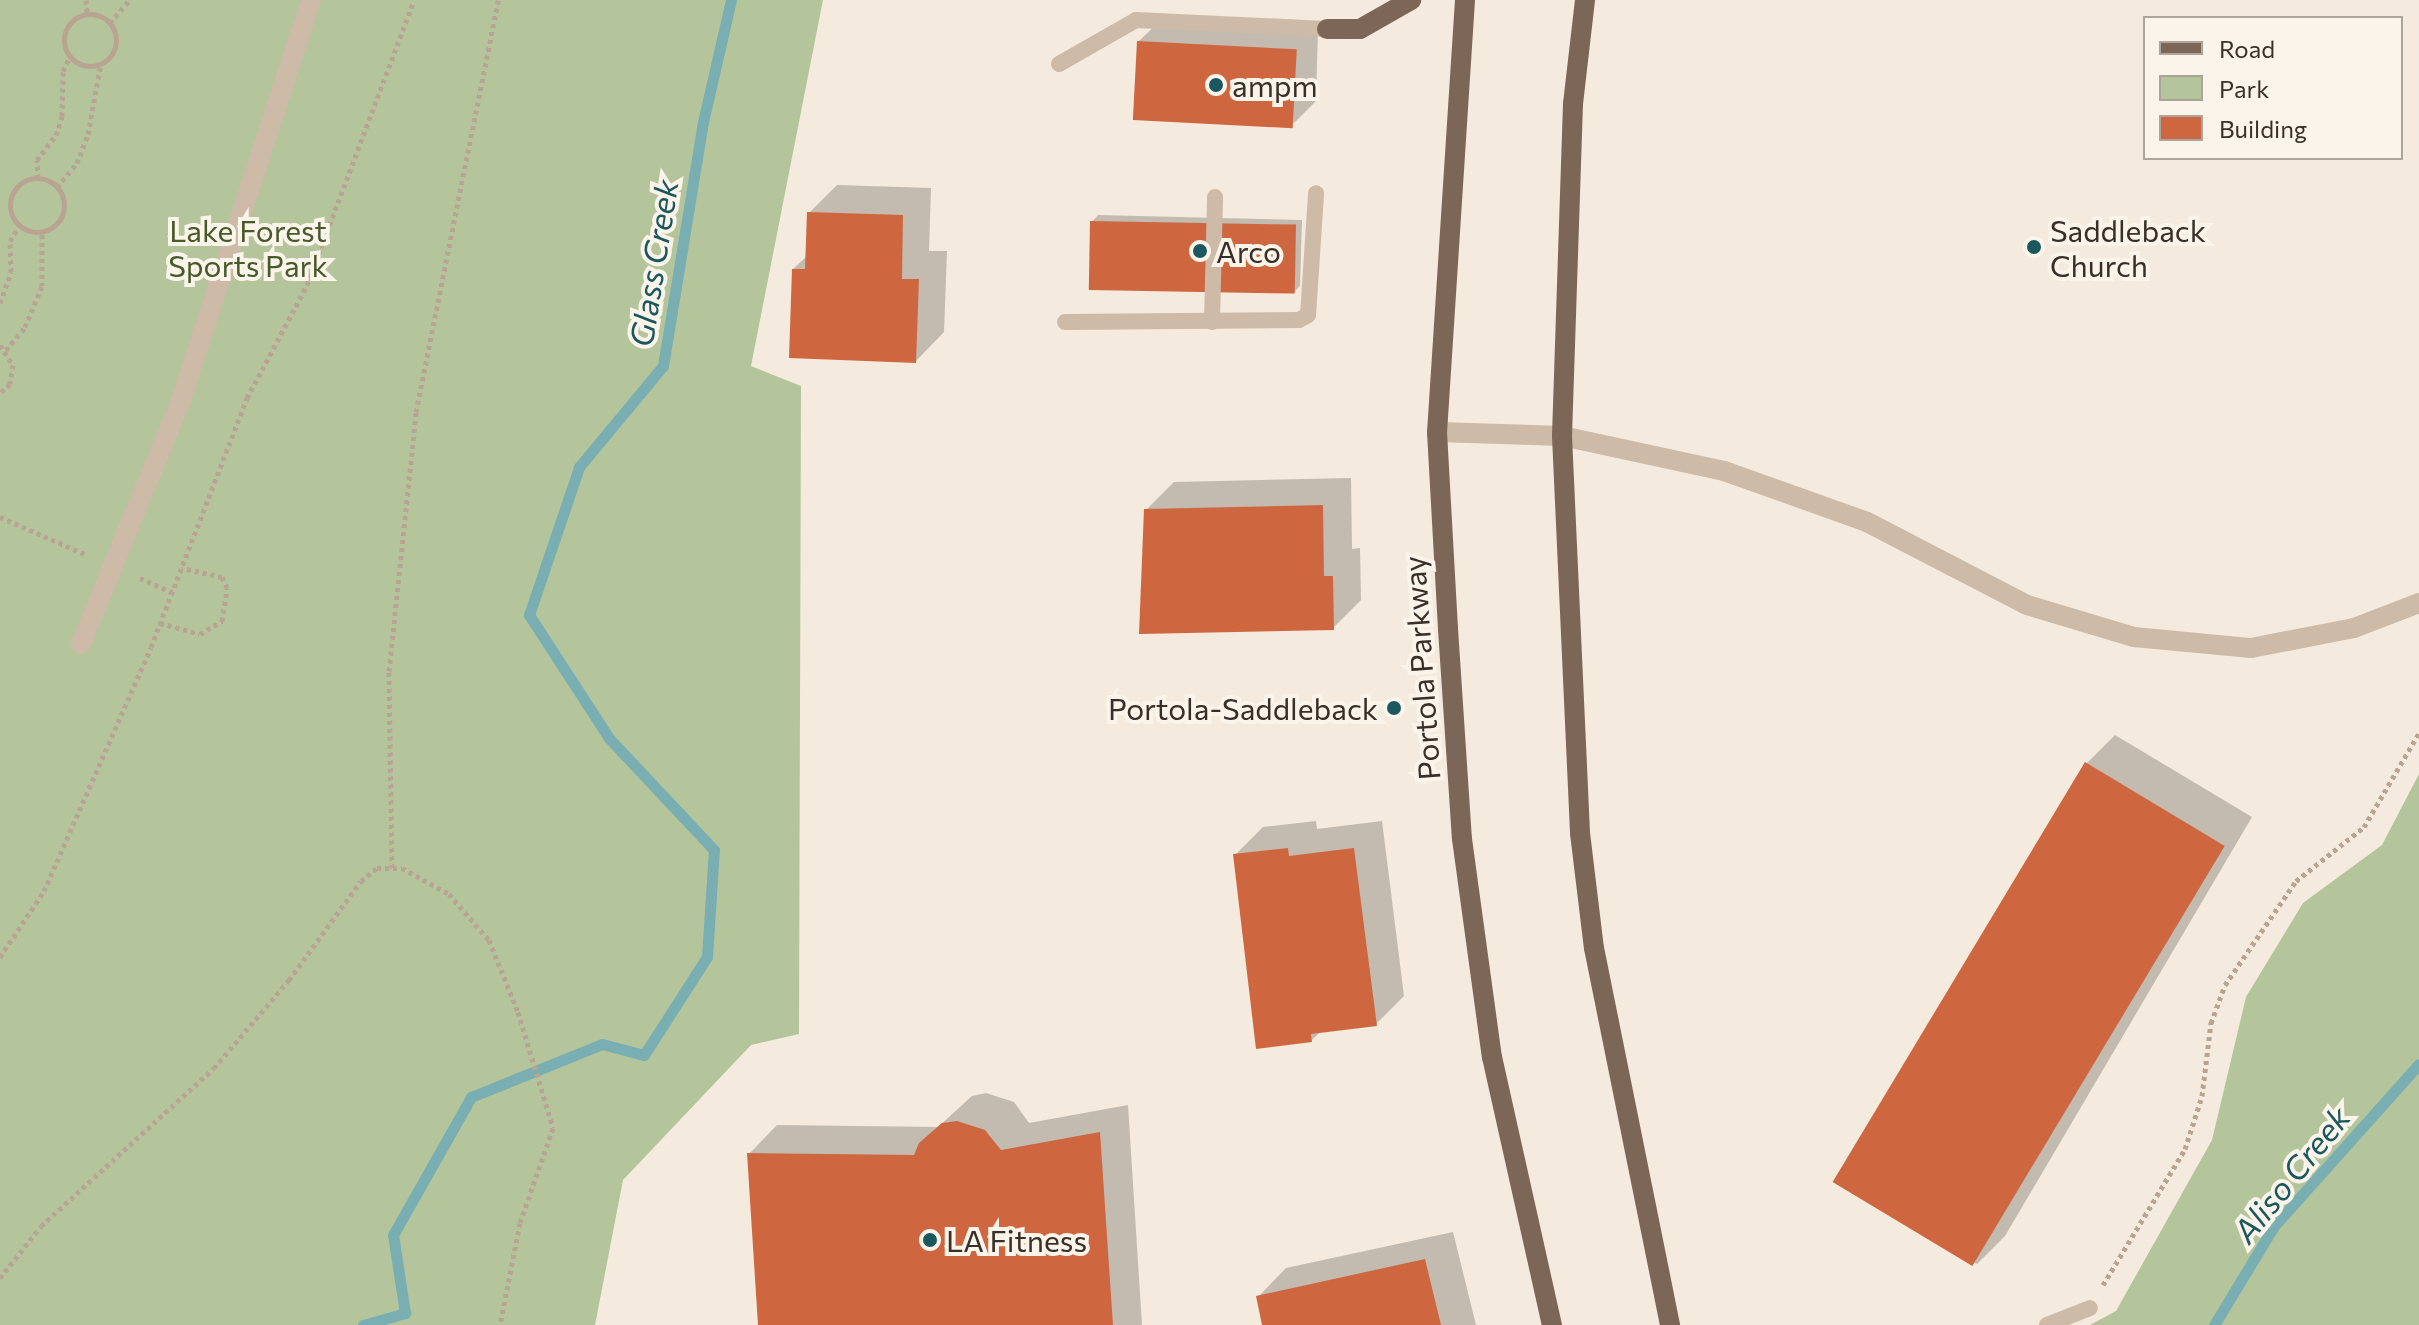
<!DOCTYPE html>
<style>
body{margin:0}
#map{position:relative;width:2419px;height:1325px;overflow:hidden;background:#f4eadd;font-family:Commissioner,sans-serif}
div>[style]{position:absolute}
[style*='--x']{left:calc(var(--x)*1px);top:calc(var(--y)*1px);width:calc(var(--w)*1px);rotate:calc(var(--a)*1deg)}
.green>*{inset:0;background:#b5c59b}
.shadow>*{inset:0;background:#0003}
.stream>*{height:11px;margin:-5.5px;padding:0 5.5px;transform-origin:5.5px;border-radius:5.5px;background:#79afb3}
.building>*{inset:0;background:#ce6740;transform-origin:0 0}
.path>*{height:5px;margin-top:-2.5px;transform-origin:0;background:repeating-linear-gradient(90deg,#b9a491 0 4px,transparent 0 8px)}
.path>.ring{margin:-2.5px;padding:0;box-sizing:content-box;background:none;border:5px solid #b9a491;border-radius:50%}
.service>*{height:16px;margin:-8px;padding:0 8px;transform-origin:8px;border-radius:8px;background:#cdbaa7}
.tertiary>*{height:20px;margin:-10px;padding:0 10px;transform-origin:10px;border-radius:10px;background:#cdbaa7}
.primary>*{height:20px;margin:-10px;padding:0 10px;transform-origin:10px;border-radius:10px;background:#7c6658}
.dots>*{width:22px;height:22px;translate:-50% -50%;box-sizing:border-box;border:4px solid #fbf4ea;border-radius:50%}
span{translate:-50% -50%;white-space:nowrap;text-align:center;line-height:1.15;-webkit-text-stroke:8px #fbf4ea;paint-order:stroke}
.poi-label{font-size:30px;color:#392e28}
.left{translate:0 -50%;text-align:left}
.right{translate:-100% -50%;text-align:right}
.park-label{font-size:30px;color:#475a2a}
.street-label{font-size:30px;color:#392e28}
.water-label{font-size:32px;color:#1a585e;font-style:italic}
.legend{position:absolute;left:2143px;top:16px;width:260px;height:144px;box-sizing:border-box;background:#fbf4ea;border:2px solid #ada59c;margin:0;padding:10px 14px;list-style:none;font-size:24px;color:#392e28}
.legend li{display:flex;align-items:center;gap:16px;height:40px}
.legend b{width:40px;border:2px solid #ada59c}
</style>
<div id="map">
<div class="green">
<div style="clip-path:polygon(0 0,823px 0,751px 366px,801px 386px,799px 1034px,751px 1045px,623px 1180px,595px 1325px,0 1325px)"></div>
<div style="clip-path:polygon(2419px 774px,2419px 1325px,2090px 1325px,2116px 1311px,2212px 1140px,2246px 997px,2303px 903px,2382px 845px)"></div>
</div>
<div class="shadow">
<div style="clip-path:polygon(1161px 20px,1318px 28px,1316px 101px,1294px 123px,1139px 41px)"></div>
<div style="clip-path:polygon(837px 185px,931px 188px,929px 251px,947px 251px,944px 332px,916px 361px,793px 269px,808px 255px,809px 213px)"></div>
<div style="clip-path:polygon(1098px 215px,1302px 220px,1300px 286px,1293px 293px,1092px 222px)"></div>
<div style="clip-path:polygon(1351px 478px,1352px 549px,1360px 548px,1361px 600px,1333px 628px,1146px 510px,1174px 482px)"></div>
<div style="clip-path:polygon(2115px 735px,2252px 817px,2005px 1236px,1977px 1264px,1837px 1182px,2087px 763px)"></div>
<div style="clip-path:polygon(1316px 821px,1317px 829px,1382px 821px,1404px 996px,1376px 1024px,1321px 1031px,1312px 1040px,1235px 855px,1263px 827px)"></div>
<div style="clip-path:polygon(986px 1093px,1014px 1102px,1029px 1123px,1128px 1105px,1142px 1325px,760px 1325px,749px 1154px,777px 1125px,938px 1127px,972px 1096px)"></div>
<div style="clip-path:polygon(1453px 1232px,1476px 1325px,1264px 1325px,1258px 1297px,1286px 1268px)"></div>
</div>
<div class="stream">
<div style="--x:363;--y:1325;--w:44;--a:-15.9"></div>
<div style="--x:405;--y:1313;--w:79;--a:-98.7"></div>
<div style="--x:393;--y:1235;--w:159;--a:-60.5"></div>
<div style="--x:471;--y:1097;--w:141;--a:-22"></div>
<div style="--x:602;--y:1044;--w:43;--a:14.7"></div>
<div style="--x:644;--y:1055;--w:117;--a:-57.3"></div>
<div style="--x:707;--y:957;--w:107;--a:-86.3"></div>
<div style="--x:714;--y:850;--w:154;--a:-133.2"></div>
<div style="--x:609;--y:738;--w:147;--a:-123"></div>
<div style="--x:529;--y:615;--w:156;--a:-71.3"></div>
<div style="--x:579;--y:467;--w:131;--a:-50.3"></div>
<div style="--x:663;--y:366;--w:247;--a:-80.7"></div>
<div style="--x:703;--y:122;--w:125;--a:-77.1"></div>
<div style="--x:2214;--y:1325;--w:116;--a:-58.8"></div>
<div style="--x:2274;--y:1226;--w:217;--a:-48.2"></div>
</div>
<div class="building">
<div style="left:1137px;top:41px;width:160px;height:79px;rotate:3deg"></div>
<div style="clip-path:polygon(807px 212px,903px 215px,902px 279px,919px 279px,916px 363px,789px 358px,792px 269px,805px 269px)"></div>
<div style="left:1090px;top:221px;width:206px;height:69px;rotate:1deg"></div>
<div style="clip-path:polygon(1323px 505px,1324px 576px,1333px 576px,1334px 630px,1139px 634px,1144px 509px)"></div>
<div style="left:2085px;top:762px;width:163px;height:490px;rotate:31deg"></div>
<div style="clip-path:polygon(1288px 848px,1289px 856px,1354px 848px,1377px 1026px,1311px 1034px,1312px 1042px,1256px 1049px,1233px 854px)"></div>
<div style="clip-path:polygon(957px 1121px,985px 1130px,1001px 1150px,1100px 1132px,1113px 1325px,758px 1325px,747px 1153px,914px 1155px,919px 1143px,942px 1123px)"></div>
<div style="clip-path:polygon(1425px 1259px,1441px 1325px,1262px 1325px,1256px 1296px)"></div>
</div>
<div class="path">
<div style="--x:86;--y:0;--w:14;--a:86"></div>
<div class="ring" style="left:64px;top:14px;width:47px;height:47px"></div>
<div style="--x:110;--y:23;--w:30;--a:-50"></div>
<div style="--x:38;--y:178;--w:18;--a:-93"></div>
<div style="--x:37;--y:160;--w:31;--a:-53"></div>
<div style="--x:56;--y:135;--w:20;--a:-72"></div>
<div style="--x:62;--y:116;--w:45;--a:-88.7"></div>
<div style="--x:63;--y:71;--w:17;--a:-65"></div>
<div class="ring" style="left:10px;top:178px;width:49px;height:49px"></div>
<div style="--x:57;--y:187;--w:31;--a:-50"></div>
<div style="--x:77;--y:163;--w:31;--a:-69"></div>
<div style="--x:88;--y:134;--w:72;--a:-79.6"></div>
<div style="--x:0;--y:303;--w:33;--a:-70"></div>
<div style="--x:11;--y:272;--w:31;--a:-92"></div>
<div style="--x:10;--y:241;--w:19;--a:-58"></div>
<div style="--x:0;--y:345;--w:24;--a:57"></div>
<div style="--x:13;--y:365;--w:19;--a:99"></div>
<div style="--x:10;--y:384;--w:13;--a:138"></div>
<div style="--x:6;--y:350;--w:30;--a:-50"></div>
<div style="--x:25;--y:327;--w:44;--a:-67.5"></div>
<div style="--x:42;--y:286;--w:55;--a:-90"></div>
<div style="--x:0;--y:517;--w:95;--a:23.6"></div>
<div style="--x:140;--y:578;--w:35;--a:24"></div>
<div style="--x:160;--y:623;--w:41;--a:15.4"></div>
<div style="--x:200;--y:634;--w:26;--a:-31"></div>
<div style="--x:222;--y:621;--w:33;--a:-81"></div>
<div style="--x:227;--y:588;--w:12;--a:-114"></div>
<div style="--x:222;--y:577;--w:41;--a:-167.3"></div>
<div style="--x:392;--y:868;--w:197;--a:-90.9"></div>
<div style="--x:389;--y:671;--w:260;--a:-84"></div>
<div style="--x:416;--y:412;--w:420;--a:-78.7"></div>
<div style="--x:0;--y:957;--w:79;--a:-56.3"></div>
<div style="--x:44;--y:891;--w:266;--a:-66.3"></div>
<div style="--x:151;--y:647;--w:267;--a:-68.9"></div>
<div style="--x:247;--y:398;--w:128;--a:-62"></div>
<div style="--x:307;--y:285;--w:304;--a:-69.4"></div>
<div style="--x:0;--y:1278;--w:66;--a:-51.7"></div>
<div style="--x:41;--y:1226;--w:234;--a:-42.4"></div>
<div style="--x:214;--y:1068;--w:116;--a:-49.6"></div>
<div style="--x:289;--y:980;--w:122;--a:-54"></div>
<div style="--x:361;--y:881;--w:21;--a:-39"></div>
<div style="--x:377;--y:868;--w:25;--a:0"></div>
<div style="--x:402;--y:868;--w:54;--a:29"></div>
<div style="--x:449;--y:894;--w:61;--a:49"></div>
<div style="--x:489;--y:940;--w:78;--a:68.1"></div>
<div style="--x:518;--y:1012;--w:121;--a:73.2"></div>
<div style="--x:553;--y:1128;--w:101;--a:109.2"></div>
<div style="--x:520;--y:1223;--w:104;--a:101.1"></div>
<div style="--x:2103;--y:1285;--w:159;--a:-58.9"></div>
<div style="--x:2185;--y:1149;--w:56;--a:-72.2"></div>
<div style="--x:2202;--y:1096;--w:74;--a:-83"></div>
<div style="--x:2211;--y:1023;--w:40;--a:-69.8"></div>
<div style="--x:2225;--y:985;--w:126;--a:-55.7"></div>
<div style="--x:2296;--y:881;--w:87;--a:-38.5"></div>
<div style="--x:2364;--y:827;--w:109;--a:-59.7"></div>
</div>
<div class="service">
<div style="--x:1059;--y:64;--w:89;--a:-29.7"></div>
<div style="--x:1136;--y:20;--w:191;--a:2.7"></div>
<div style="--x:1065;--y:322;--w:234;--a:-0.5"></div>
<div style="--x:1299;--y:320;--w:10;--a:-29"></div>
<div style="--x:1308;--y:315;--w:122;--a:-86.2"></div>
<div style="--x:1212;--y:322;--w:125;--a:-88.6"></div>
<div style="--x:2047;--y:1325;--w:46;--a:-21.6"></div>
</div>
<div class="tertiary">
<div style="--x:1437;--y:432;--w:125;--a:1.8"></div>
<div style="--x:1562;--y:436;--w:166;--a:12.2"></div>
<div style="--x:1724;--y:471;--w:152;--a:19.6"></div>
<div style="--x:1867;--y:522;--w:180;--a:27.4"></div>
<div style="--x:2027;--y:605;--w:112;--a:16.7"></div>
<div style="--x:2134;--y:637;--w:118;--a:5.4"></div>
<div style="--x:2251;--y:648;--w:105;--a:-11"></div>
<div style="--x:2354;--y:628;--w:70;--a:-21"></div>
<div style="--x:81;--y:644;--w:264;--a:-67.7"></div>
<div style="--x:181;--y:400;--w:421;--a:-72"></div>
</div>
<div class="primary">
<div style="--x:1465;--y:0;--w:433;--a:93.7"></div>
<div style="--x:1437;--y:432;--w:197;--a:86.8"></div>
<div style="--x:1448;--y:629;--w:210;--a:86.2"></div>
<div style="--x:1462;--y:839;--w:220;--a:82.2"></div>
<div style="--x:1492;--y:1057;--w:275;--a:77.4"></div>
<div style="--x:1585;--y:0;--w:105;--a:96.6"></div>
<div style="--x:1573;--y:104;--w:332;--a:91.9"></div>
<div style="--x:1562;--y:436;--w:397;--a:87.4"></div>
<div style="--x:1580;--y:833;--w:116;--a:83.1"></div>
<div style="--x:1594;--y:948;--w:385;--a:78.6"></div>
<div style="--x:1327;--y:29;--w:33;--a:0"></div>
<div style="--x:1360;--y:29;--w:59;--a:-29.6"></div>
</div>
<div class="dots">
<div style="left:1216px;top:85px;background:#1a585e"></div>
<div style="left:2034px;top:247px;background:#1a585e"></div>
<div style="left:1200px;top:251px;background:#1a585e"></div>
<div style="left:1394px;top:708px;background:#1a585e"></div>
<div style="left:930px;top:1240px;background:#1a585e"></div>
</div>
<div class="poi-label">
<span class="left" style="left:1232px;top:85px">ampm</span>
<span class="left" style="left:2050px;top:247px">Saddleback<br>Church</span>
<span class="left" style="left:1216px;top:251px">Arco</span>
<span class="right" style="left:1378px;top:708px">Portola-Saddleback</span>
<span class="left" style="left:946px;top:1240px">LA Fitness</span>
</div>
<div class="park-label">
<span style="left:248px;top:247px">Lake Forest<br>Sports Park</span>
</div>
<div class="street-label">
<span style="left:1421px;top:668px;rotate:-94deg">Portola Parkway</span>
</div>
<div class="water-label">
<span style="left:653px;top:263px;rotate:-81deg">Glass Creek</span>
<span style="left:2291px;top:1174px;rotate:-51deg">Aliso Creek</span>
</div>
<ul class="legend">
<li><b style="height:10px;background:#7c6658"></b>Road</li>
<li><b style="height:22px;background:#b5c59b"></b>Park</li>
<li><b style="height:22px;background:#ce6740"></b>Building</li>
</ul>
</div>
